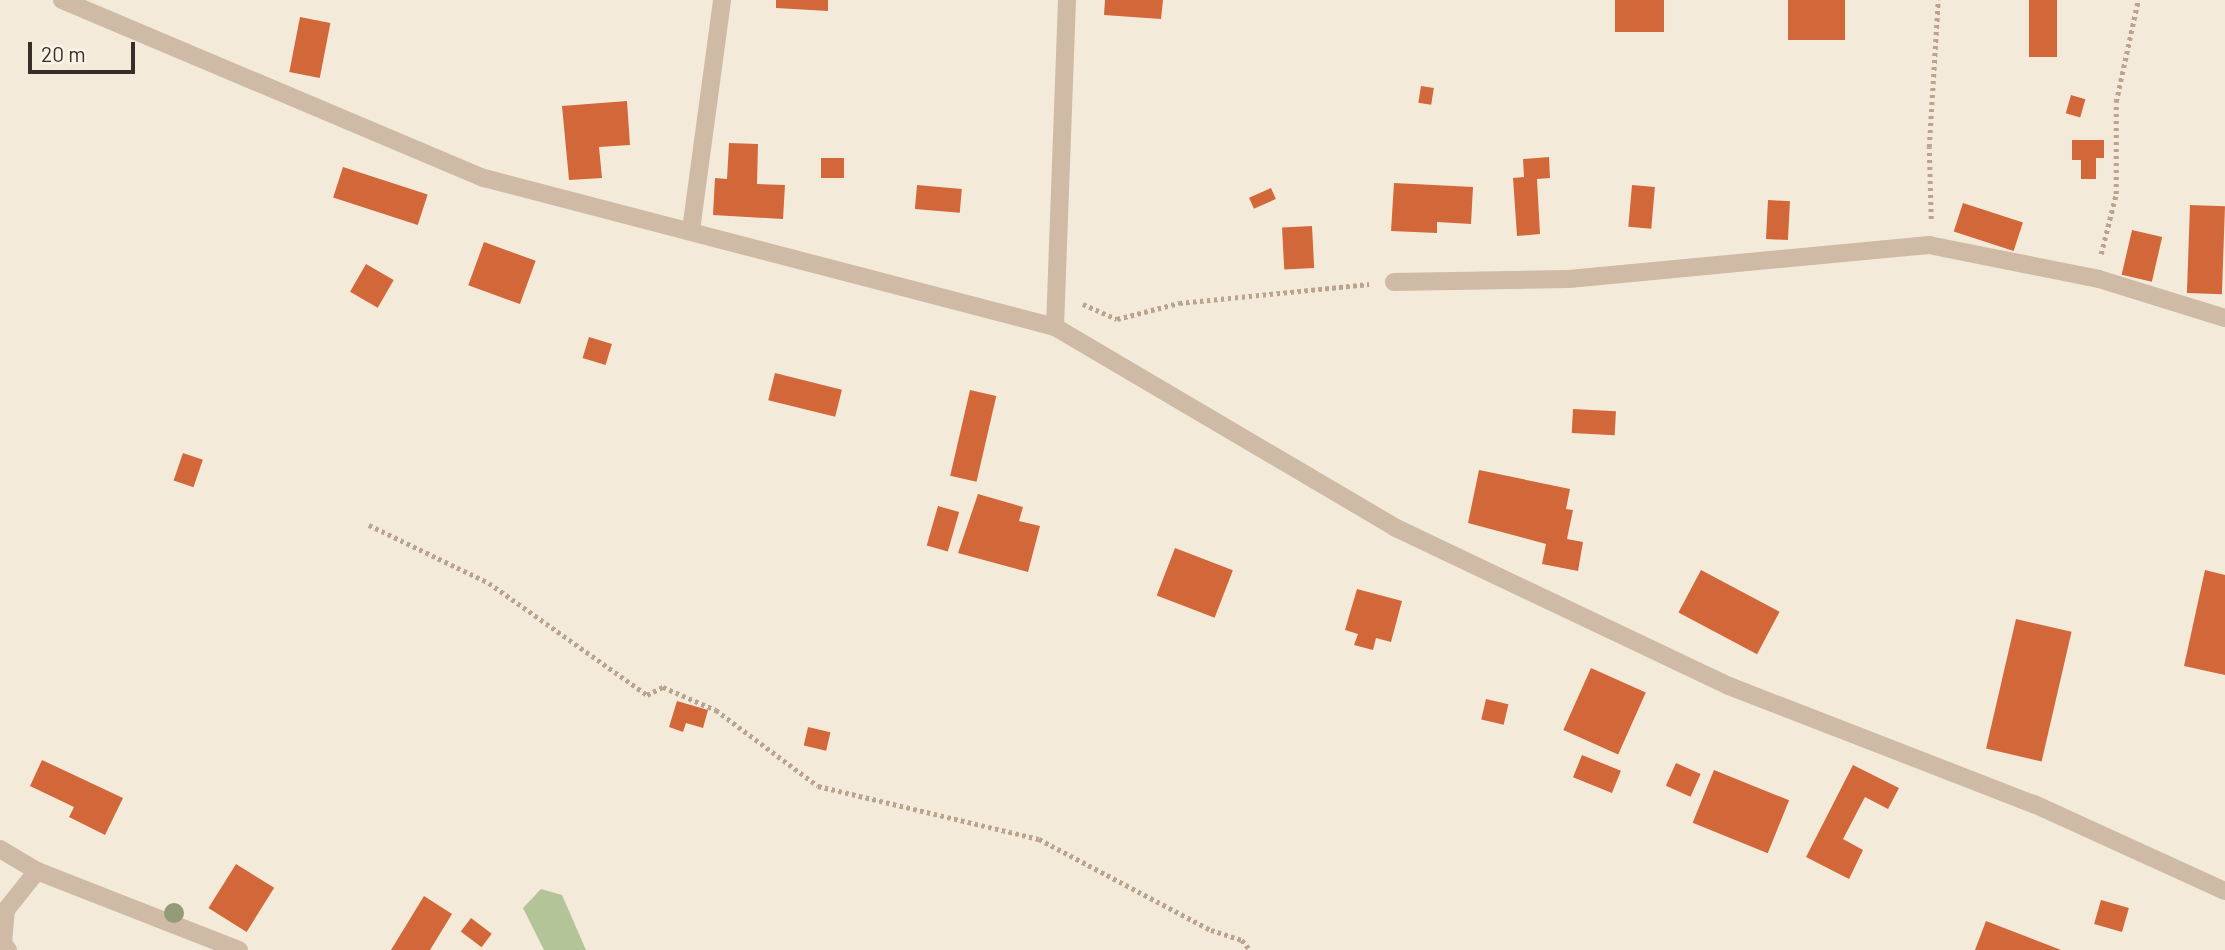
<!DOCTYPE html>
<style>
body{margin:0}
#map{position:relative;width:2225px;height:950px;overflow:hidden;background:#f4eada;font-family:Barlow,sans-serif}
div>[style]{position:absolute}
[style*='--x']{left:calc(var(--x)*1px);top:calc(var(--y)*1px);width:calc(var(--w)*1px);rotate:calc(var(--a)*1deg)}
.green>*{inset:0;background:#b3c598}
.building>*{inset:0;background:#d2683a;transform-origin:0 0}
.path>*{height:4.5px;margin-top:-2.25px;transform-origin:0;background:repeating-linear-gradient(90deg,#baa48f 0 3.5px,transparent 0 7px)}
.minor>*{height:18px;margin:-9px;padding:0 9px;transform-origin:9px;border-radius:9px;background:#cebaa5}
.trees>*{width:20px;height:20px;margin:-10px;border-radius:50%;background:#939b78}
span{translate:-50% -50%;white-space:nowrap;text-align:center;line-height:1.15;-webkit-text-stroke:5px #fbf3e7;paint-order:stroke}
.scale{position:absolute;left:28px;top:42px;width:107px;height:32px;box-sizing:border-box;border:4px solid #392d27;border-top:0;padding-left:9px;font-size:21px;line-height:24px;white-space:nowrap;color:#392d27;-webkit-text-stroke:5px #fbf3e7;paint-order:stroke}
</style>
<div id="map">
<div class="green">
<div style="clip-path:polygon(541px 889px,562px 895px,586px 950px,544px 950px,523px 908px)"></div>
</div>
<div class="building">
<div style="clip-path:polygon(776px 0,828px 0,828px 11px,776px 8px)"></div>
<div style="clip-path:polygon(1105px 0,1163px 0,1161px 19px,1104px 15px)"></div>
<div style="left:1615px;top:0;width:49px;height:32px"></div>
<div style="left:1788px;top:0;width:57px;height:40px"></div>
<div style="left:2029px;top:0;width:28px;height:57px"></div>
<div style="left:300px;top:17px;width:31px;height:56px;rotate:11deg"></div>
<div style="left:1421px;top:86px;width:13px;height:17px;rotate:9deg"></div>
<div style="left:2071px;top:95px;width:15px;height:19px;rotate:16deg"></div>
<div style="clip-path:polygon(627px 101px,630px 145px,599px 147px,602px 178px,569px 180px,562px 106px)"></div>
<div style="clip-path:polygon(2072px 140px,2104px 140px,2104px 158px,2096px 158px,2096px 179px,2081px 179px,2081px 160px,2072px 160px)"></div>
<div style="clip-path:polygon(729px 143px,758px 144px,757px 184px,785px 185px,783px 219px,713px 215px,715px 178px,727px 179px)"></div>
<div style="clip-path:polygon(1549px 157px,1550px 178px,1537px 179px,1540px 234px,1517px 236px,1513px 178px,1524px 177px,1523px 159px)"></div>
<div style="left:821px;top:158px;width:23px;height:20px"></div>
<div style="left:343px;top:167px;width:89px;height:32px;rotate:18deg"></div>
<div style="clip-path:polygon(1394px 183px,1473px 187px,1471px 224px,1437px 222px,1437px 233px,1391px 231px)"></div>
<div style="left:917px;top:185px;width:45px;height:24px;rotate:5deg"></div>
<div style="left:1632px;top:185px;width:23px;height:42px;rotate:5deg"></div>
<div style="left:1271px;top:188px;width:12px;height:24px;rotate:66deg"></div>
<div style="left:1768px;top:200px;width:22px;height:39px;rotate:3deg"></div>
<div style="left:1963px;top:203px;width:63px;height:30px;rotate:18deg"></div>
<div style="left:2190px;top:205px;width:35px;height:88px;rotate:2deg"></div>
<div style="left:1312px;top:226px;width:42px;height:30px;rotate:87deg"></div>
<div style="left:2132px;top:230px;width:31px;height:46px;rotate:13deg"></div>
<div style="left:484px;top:242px;width:55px;height:46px;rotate:20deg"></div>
<div style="left:366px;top:264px;width:32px;height:32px;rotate:30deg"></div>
<div style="left:589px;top:337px;width:24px;height:22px;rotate:17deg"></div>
<div style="left:775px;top:373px;width:69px;height:28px;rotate:14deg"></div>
<div style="left:970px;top:390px;width:27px;height:88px;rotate:13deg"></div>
<div style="left:1573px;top:409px;width:43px;height:24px;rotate:3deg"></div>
<div style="left:183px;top:453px;width:21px;height:29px;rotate:19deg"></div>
<div style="clip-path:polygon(1479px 470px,1570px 489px,1566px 509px,1573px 510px,1567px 539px,1583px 542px,1578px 571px,1542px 564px,1546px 544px,1468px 523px)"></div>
<div style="clip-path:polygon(978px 494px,1023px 507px,1019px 521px,1040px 526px,1028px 572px,958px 553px)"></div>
<div style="left:938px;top:506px;width:22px;height:41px;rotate:16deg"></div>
<div style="left:1175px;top:548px;width:62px;height:51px;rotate:21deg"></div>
<div style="left:1701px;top:570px;width:89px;height:48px;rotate:28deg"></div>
<div style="clip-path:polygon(2205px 570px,2225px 575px,2225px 675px,2184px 666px)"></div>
<div style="clip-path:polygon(1357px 589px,1402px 601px,1391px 642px,1376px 638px,1373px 650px,1354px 645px,1358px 634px,1345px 630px)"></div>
<div style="left:2016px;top:619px;width:57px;height:133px;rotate:13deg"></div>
<div style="left:1591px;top:668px;width:60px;height:68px;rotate:24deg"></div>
<div style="left:1486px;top:699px;width:23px;height:21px;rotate:13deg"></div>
<div style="clip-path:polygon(677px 701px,708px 710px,703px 728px,686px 723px,683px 732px,669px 727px)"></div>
<div style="left:808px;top:727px;width:23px;height:19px;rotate:13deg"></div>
<div style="left:1582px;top:755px;width:42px;height:24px;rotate:22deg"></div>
<div style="clip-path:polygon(42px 760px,123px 798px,105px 835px,69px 817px,74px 807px,30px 786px)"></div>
<div style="left:1676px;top:763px;width:27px;height:25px;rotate:24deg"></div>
<div style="clip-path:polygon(1853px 765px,1899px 788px,1888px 809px,1865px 797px,1843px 839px,1863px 850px,1849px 879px,1806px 857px)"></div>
<div style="left:1714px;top:770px;width:81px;height:57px;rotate:22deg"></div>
<div style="left:236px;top:864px;width:45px;height:52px;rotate:32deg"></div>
<div style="clip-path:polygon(424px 896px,452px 914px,430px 950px,391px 950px)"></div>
<div style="left:2101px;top:900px;width:29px;height:25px;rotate:16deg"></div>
<div style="left:471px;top:918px;width:26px;height:17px;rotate:37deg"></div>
<div style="clip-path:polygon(1986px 921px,2061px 950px,1975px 950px)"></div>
</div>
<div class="path">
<div style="--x:1931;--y:219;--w:72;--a:-91.6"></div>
<div style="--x:1929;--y:147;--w:147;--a:-86.5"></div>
<div style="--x:2101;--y:254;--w:62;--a:-76"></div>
<div style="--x:2116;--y:194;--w:92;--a:-90"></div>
<div style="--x:2116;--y:102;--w:104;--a:-77.8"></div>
<div style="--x:1083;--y:304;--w:37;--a:24"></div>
<div style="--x:1117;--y:319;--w:64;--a:-14.5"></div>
<div style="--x:1179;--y:303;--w:191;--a:-5.7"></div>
<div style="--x:369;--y:525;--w:133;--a:25.8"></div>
<div style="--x:489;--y:583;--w:194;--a:35.3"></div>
<div style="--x:647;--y:695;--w:18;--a:-27"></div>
<div style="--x:663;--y:687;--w:58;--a:23.5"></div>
<div style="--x:716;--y:710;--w:127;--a:36.7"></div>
<div style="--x:818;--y:786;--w:227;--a:13.5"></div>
<div style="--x:1039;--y:839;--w:195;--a:27.9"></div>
<div style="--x:1211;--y:930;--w:33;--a:18"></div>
<div style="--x:1242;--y:940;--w:13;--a:51"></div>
</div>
<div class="minor">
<div style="--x:62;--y:0;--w:458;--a:22.9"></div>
<div style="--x:484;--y:178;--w:590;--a:14.62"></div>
<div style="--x:1055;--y:327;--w:394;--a:30.5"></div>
<div style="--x:1394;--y:527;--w:371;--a:25.4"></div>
<div style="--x:1729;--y:686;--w:327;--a:21.2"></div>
<div style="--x:2034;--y:804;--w:210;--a:24.5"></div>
<div style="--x:691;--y:230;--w:232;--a:-82.3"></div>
<div style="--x:1394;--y:282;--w:175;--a:-1"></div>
<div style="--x:1569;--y:279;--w:362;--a:-5.4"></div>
<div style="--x:1929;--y:245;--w:173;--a:11.3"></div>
<div style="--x:2099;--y:279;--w:132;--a:17.2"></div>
<div style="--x:1055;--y:327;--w:327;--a:-87.9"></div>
<div style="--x:0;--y:849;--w:43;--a:30.7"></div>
<div style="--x:37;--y:871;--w:217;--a:21.4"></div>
<div style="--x:8;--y:950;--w:9;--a:-126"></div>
<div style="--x:3;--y:943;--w:33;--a:-85"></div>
<div style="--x:6;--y:910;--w:50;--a:-51.5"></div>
</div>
<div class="trees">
<div style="left:174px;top:913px"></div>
</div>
<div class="scale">20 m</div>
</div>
